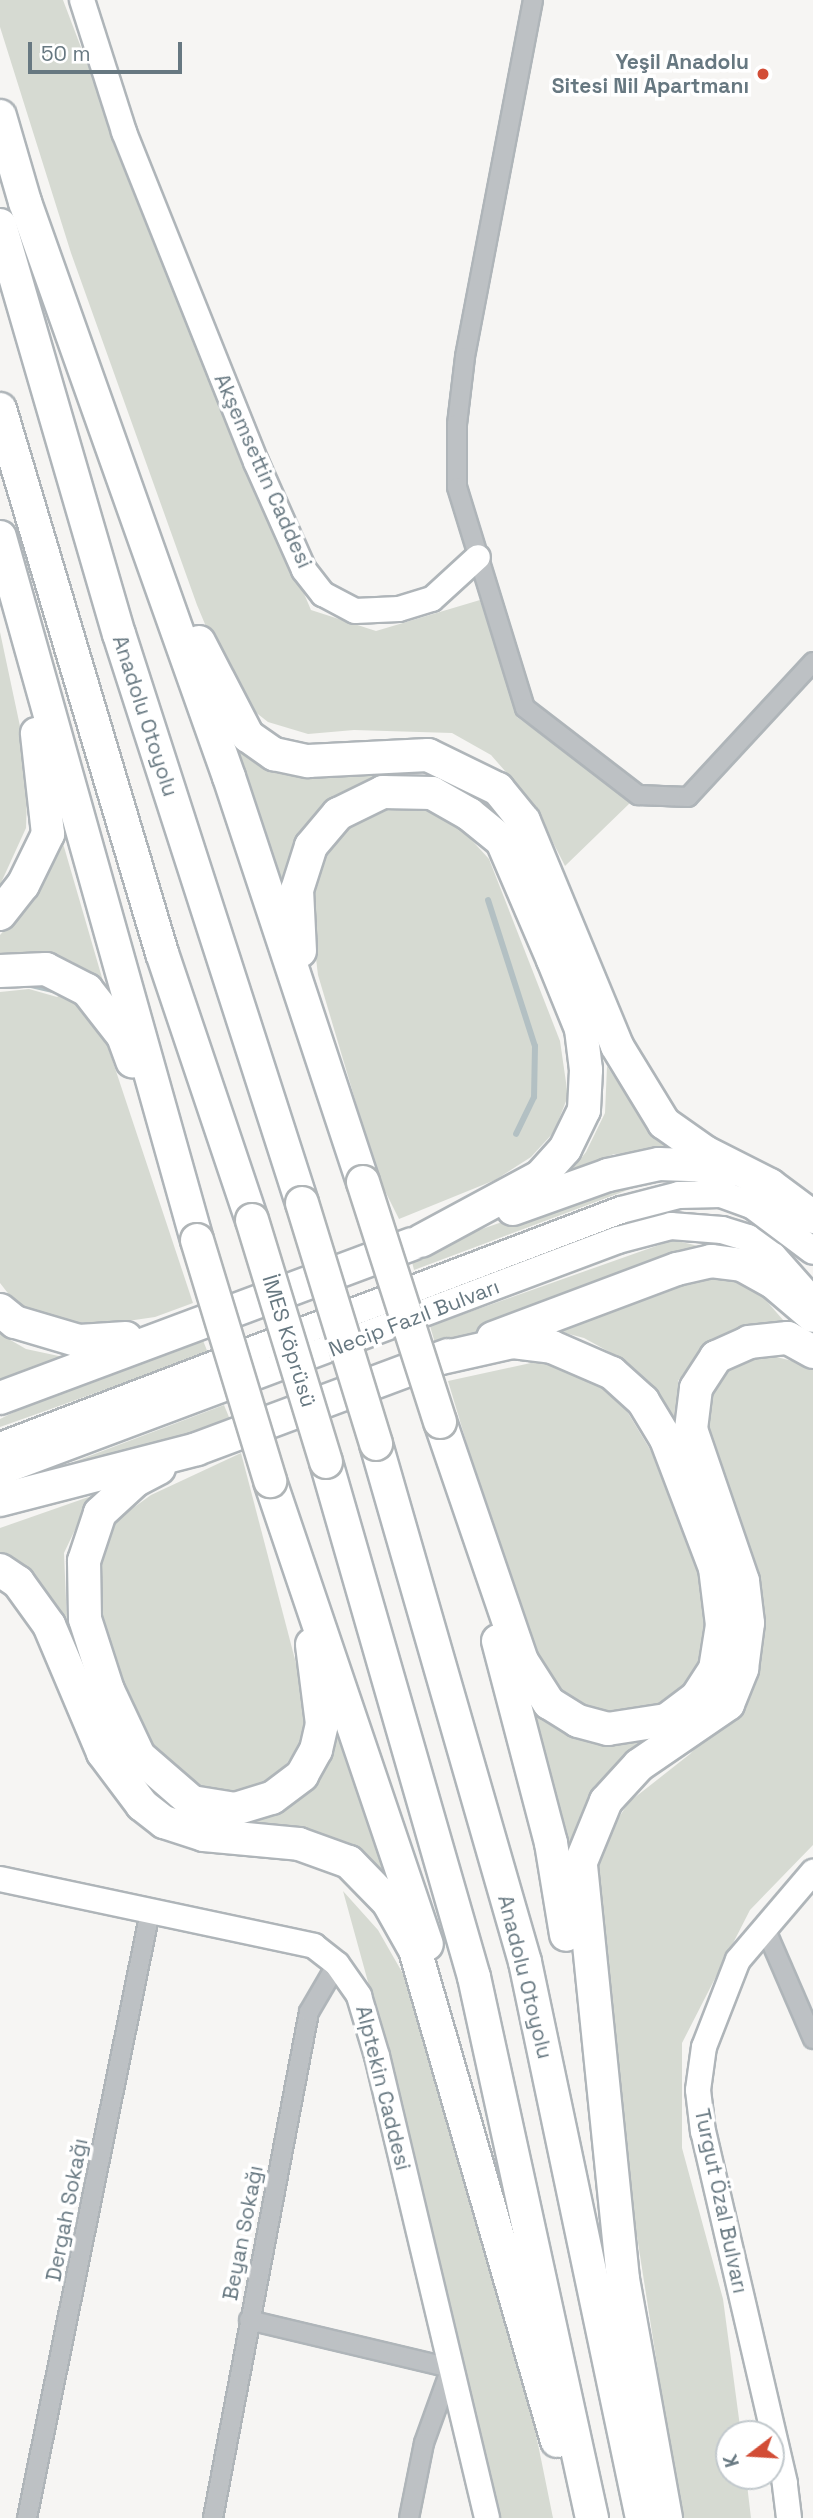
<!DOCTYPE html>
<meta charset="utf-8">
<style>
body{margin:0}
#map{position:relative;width:813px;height:2518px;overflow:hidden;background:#f6f5f3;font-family:"Space Grotesk",sans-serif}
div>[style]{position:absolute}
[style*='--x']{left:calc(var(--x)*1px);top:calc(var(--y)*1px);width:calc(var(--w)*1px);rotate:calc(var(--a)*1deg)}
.green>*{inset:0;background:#d6dad2}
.stream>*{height:6px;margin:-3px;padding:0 3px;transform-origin:3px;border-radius:3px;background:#b3c0c3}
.roads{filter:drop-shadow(2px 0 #afb5b9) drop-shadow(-2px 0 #afb5b9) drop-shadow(0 2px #afb5b9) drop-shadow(0 -2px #afb5b9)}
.minor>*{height:18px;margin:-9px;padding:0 9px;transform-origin:9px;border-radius:9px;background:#bdc1c4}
.secondary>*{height:24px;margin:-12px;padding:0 12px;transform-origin:12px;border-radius:12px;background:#fff}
.primary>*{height:26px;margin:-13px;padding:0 13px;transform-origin:13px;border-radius:13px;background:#fff}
.motorway>*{height:32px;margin:-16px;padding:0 16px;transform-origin:16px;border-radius:16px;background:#fff}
.bridges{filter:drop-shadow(2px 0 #b0b5b7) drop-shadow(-2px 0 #b0b5b7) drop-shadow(0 2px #b0b5b7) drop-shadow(0 -2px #b0b5b7)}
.motorway-bridge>*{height:32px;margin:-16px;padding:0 16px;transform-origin:16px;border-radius:16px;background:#fff}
.dots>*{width:19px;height:19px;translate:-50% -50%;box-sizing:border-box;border:4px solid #fff;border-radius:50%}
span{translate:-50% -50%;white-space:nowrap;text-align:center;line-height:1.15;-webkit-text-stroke:7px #fff;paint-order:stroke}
.poi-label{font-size:21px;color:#677881;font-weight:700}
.right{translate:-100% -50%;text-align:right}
.street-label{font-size:21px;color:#677881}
.north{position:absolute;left:715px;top:2420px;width:70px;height:70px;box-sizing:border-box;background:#fff;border:2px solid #c2c9cd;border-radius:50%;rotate:253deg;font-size:19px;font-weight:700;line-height:28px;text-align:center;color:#677881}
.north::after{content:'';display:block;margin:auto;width:24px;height:32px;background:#d24d36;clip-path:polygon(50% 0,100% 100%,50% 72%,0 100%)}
.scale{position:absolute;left:28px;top:42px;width:154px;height:32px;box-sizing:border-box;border:4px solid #677881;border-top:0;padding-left:9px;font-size:21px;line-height:24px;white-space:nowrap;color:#677881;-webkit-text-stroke:5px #fff;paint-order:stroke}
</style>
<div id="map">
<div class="green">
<div style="clip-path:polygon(0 0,63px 0,158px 250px,311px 610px,376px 631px,480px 600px,517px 717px,632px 801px,565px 866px,533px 803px,491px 755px,452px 733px,354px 730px,308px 734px,268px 722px,235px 696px,197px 605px,71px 253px,0 27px)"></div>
<div style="clip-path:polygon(0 632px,28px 764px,26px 828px,0 885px)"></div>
<div style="clip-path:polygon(227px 737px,385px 771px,318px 810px,287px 863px,281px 896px)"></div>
<div style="clip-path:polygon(385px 804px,430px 810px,456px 823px,489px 859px,560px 1041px,568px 1096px,554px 1132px,531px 1157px,495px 1180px,399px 1219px,378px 1177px,318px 975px,309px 901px,325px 849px,354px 819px)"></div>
<div style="clip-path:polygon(60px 833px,105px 988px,73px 962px,47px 952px,0 953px,0 935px,35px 895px)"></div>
<div style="clip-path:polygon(29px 989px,57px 997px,63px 993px,88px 1014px,106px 1041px,193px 1303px,155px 1317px,114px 1323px,47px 1322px,14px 1301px,0 1283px,0 992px)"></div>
<div style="clip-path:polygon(607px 1066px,649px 1130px,676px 1152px,614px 1154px,571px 1171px,586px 1152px,605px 1113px)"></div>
<div style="clip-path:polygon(635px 1176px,677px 1180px,641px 1185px,414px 1270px,410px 1254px)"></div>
<div style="clip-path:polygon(673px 1240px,707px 1248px,611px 1278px,437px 1350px,430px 1326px)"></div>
<div style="clip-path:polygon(719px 1274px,757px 1290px,790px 1328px,737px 1328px,703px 1347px,678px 1381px,681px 1435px,654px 1393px,615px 1355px,584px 1338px,546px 1328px,653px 1291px)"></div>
<div style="clip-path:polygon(200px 1333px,208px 1353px,0 1427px,0 1419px,51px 1394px)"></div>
<div style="clip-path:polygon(0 1334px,26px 1349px,68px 1358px,0 1389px)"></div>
<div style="clip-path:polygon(748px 1350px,813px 1366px,813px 1845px,750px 1910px,682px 2043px,682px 2148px,723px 2299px,741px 2434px,729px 2434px,729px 2476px,746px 2476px,751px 2518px,681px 2518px,621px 2134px,591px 1896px,602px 1843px,629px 1802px,690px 1754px,749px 1688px,759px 1641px,756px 1569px,702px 1421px,707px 1394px,723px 1369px)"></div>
<div style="clip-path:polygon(540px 1361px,571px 1364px,609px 1391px,613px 1388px,651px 1451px,695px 1553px,709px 1624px,697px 1671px,687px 1686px,648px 1712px,624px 1715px,581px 1709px,544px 1678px,520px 1621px,448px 1381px)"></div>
<div style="clip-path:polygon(224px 1405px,231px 1422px,152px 1449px,55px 1469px)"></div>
<div style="clip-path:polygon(241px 1453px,309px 1713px,297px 1749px,276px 1778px,257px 1787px,234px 1791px,188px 1785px,151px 1748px,98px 1621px,95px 1576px,102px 1544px,115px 1521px,151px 1495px)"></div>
<div style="clip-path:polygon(100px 1493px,82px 1515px,64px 1553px,67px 1624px,15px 1561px,0 1553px,0 1528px)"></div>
<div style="clip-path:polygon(527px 1698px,555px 1728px,595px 1739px,654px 1744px,601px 1791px,580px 1823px,571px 1876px)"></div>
<div style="clip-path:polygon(334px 1723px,390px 1881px,346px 1847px,287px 1827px,243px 1823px,276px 1812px,309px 1791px,326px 1765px)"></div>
<div style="clip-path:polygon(343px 1891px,378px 1930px,406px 1979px,526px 2385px,553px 2518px,501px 2518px,412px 2142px)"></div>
</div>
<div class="stream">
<div style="--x:488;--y:900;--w:153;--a:72.2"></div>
<div style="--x:535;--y:1046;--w:51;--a:91.1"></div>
<div style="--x:534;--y:1097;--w:41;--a:115.9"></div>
<div style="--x:27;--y:984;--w:31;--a:13"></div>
</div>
<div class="roads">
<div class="minor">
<div style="--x:533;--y:0;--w:363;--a:100.8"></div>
<div style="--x:465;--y:357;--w:67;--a:96.8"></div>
<div style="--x:457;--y:424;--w:63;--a:90"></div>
<div style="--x:457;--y:487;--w:231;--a:72.9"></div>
<div style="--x:525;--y:708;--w:143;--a:37.6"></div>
<div style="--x:638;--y:795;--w:50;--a:2.3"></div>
<div style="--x:688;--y:797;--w:184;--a:-47.2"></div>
<div style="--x:765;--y:1928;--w:121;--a:66.6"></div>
<div style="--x:249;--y:2320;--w:208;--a:13.4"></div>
<div style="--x:451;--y:2368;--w:80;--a:109.8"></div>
<div style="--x:424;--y:2443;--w:76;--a:101.3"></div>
<div style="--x:27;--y:2518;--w:618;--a:-78.53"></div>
<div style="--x:213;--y:2518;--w:515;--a:-79.26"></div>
<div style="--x:309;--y:2012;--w:56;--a:-59.7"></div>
</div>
<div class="secondary">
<div style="--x:82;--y:0;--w:139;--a:72.3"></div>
<div style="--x:124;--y:132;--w:355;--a:68.2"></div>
<div style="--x:256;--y:462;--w:118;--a:66"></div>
<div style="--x:304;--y:570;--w:31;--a:52"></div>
<div style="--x:323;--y:594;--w:36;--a:28"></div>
<div style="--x:355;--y:611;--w:44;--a:-2.6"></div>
<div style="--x:399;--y:609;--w:34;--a:-17"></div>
<div style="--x:432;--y:599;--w:62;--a:-42.4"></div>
<div style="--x:0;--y:1879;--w:321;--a:12"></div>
<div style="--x:314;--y:1946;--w:29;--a:38"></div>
<div style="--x:337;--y:1964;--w:39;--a:55"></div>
<div style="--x:359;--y:1996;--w:63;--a:73.3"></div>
<div style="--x:377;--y:2056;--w:475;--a:76.6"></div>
<div style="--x:789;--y:2518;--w:35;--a:-97"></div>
<div style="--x:785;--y:2483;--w:360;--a:-103.1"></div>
<div style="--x:703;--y:2132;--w:42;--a:-96.8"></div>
<div style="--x:698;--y:2090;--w:43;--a:-82.1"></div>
<div style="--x:704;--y:2047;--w:93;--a:-68.7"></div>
<div style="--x:738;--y:1960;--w:116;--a:-49.6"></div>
</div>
<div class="primary">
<div style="--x:0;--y:1446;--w:664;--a:-20.81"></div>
<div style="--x:621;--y:1210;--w:60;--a:-14.5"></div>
<div style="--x:679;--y:1195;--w:42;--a:-1.4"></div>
<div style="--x:721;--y:1194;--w:33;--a:20"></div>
<div style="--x:752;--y:1205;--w:76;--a:37"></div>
<div style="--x:0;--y:1472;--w:660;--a:-20.58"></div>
<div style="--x:618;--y:1240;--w:55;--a:-14.8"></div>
<div style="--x:671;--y:1226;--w:51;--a:4.5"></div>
<div style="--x:722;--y:1230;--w:27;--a:17"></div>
<div style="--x:748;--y:1238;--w:31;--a:36"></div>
<div style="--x:773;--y:1256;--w:60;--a:48.4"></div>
</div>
<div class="motorway">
<div style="--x:0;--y:116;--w:90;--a:73.8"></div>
<div style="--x:25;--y:202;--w:610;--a:70.47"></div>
<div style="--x:229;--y:777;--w:427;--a:71.7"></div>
<div style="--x:0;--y:225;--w:426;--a:73.8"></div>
<div style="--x:119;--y:634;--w:598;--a:72.17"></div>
<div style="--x:0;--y:409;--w:568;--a:73.42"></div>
<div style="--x:162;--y:953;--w:282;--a:71.4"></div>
<div style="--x:0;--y:537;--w:730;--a:74.35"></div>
<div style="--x:199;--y:642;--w:106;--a:62.5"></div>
<div style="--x:248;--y:736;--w:32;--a:35"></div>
<div style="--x:274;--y:754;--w:35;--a:12"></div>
<div style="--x:308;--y:761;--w:120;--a:-2.9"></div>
<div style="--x:428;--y:755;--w:78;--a:25.9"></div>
<div style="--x:498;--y:789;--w:41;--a:50.9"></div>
<div style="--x:524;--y:821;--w:243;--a:67.5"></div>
<div style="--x:617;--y:1046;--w:90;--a:58.6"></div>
<div style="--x:664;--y:1123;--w:50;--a:35.3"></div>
<div style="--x:705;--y:1152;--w:73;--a:26.9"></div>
<div style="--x:770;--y:1185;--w:54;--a:36.7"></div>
<div style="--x:0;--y:914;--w:37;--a:-52"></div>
<div style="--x:23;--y:885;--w:57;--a:-63.9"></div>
<div style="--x:48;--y:834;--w:101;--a:-96.3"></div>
<div style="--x:300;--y:951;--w:61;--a:-92.8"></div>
<div style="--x:297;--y:890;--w:46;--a:-72.3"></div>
<div style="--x:311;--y:846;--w:42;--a:-49.8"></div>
<div style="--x:338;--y:814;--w:50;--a:-26.1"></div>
<div style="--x:383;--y:792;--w:49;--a:1.2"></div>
<div style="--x:432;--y:793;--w:43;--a:29.6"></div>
<div style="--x:469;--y:814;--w:43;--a:39.3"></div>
<div style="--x:502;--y:841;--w:129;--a:66.8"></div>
<div style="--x:553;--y:960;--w:74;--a:67.9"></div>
<div style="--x:581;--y:1029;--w:41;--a:83"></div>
<div style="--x:586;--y:1070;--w:40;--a:92.9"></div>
<div style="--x:584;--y:1110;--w:43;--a:116"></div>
<div style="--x:565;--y:1149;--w:36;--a:132"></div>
<div style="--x:541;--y:1176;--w:136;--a:151.6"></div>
<div style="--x:0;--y:971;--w:46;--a:-2.5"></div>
<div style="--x:46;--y:969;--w:46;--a:27.1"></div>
<div style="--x:87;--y:990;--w:58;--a:52"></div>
<div style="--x:123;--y:1036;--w:27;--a:70"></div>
<div style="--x:513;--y:1209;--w:101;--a:-19.7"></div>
<div style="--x:608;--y:1175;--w:52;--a:-12.2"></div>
<div style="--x:659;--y:1164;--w:38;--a:2"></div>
<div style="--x:697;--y:1165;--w:30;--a:15"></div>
<div style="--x:0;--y:1310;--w:19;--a:39"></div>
<div style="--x:15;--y:1322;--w:67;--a:16.5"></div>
<div style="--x:79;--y:1341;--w:47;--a:-3.7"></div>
<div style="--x:493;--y:1338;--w:197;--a:-20.6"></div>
<div style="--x:677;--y:1269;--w:35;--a:-13"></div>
<div style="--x:711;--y:1261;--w:31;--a:7"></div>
<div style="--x:742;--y:1265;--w:35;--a:29"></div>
<div style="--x:773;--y:1282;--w:52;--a:40.4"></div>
<div style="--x:433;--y:1360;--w:82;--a:-12.7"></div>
<div style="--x:513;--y:1342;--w:39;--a:7"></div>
<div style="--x:552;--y:1347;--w:65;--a:23.4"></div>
<div style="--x:612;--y:1373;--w:42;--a:42.1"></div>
<div style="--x:643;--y:1401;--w:44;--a:58.8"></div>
<div style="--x:666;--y:1439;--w:138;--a:69.2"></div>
<div style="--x:715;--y:1568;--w:57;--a:83"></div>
<div style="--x:722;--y:1625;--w:45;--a:99"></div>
<div style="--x:715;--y:1669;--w:33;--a:123"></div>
<div style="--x:697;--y:1697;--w:39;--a:143"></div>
<div style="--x:666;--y:1720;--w:59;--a:171.2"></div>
<div style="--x:608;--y:1729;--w:31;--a:-165"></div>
<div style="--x:578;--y:1721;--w:34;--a:-148"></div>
<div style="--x:549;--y:1703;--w:50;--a:-122.7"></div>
<div style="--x:522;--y:1661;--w:253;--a:-108.9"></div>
<div style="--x:0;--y:1398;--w:439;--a:-20.5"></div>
<div style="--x:376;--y:1444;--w:539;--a:73.95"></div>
<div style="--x:525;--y:1962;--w:568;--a:78.12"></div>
<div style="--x:326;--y:1462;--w:536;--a:73.97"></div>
<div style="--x:474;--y:1977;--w:554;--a:77.7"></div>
<div style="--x:159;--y:1468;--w:26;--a:152"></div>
<div style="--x:136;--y:1480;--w:49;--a:137.5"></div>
<div style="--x:100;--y:1513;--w:51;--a:108.4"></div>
<div style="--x:84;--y:1561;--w:58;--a:89"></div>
<div style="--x:85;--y:1619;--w:75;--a:72.1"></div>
<div style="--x:108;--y:1690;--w:73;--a:64.8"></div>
<div style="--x:139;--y:1756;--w:70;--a:41"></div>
<div style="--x:192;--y:1802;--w:44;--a:9.2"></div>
<div style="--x:235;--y:1809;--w:39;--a:-17"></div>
<div style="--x:272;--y:1798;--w:38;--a:-37"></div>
<div style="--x:302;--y:1775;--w:29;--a:-61"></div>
<div style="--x:316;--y:1750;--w:27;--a:-77"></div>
<div style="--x:322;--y:1724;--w:80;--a:-97.2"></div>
<div style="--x:270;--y:1481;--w:489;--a:71.3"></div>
<div style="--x:0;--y:1500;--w:203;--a:-14.5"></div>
<div style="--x:197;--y:1449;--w:268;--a:-20.5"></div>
<div style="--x:0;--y:1570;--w:22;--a:34"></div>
<div style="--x:18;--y:1582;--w:53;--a:54.2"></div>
<div style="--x:49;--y:1625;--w:139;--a:67.1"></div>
<div style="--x:103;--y:1753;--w:65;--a:53.1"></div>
<div style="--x:142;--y:1805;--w:28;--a:38"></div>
<div style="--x:164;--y:1822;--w:42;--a:18"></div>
<div style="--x:204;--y:1835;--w:95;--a:5.4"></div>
<div style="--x:299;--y:1844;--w:53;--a:19.8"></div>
<div style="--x:349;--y:1862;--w:56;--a:45.7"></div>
<div style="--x:388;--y:1902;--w:55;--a:60.6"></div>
<div style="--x:415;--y:1950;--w:511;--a:73.87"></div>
<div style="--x:498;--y:1641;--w:209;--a:75.3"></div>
<div style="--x:551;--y:1843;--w:93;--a:80.7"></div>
<div style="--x:666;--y:2518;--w:243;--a:-100.2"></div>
<div style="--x:623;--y:2279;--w:419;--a:-95.8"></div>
<div style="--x:581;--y:1862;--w:66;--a:-67.7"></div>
<div style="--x:606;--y:1801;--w:49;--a:-47.5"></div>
<div style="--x:639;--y:1765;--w:108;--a:-34.4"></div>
<div style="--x:728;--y:1704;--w:38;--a:-68"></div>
<div style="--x:742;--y:1669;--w:46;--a:-82.6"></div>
<div style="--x:748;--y:1623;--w:42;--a:-96.8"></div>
<div style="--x:743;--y:1581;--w:161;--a:-108.9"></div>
<div style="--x:691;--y:1429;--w:41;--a:-83"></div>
<div style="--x:696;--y:1388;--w:37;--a:-57"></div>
<div style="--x:716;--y:1357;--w:36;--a:-24"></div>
<div style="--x:749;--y:1342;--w:39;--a:-6"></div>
<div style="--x:788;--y:1338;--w:29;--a:29"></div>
</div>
</div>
<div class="bridges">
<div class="motorway-bridge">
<div style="--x:363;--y:1182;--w:252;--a:72.2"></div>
<div style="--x:302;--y:1203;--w:252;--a:72.9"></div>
<div style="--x:252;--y:1220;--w:253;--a:73"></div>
<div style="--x:197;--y:1240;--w:252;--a:73.1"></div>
</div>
</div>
<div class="dots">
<div style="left:763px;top:74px;background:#d24d36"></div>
</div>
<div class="poi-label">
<span class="right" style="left:749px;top:74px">Yeşil Anadolu<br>Sitesi Nil Apartmanı</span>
</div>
<div class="street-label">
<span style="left:263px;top:471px;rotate:66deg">Akşemsettin Caddesi</span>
<span style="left:145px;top:716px;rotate:72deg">Anadolu Otoyolu</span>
<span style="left:414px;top:1318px;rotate:-21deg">Necip Fazıl Bulvarı</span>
<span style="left:289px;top:1341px;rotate:73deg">İMES Köprüsü</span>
<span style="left:525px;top:1977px;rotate:76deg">Anadolu Otoyolu</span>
<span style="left:383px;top:2088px;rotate:76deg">Alptekin Caddesi</span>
<span style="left:721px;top:2201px;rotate:78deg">Turgut Özal Bulvarı</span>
<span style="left:67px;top:2210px;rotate:-79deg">Dergah Sokağı</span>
<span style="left:243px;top:2233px;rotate:-79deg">Beyan Sokağı</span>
</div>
<div class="north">K</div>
<div class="scale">50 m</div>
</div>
